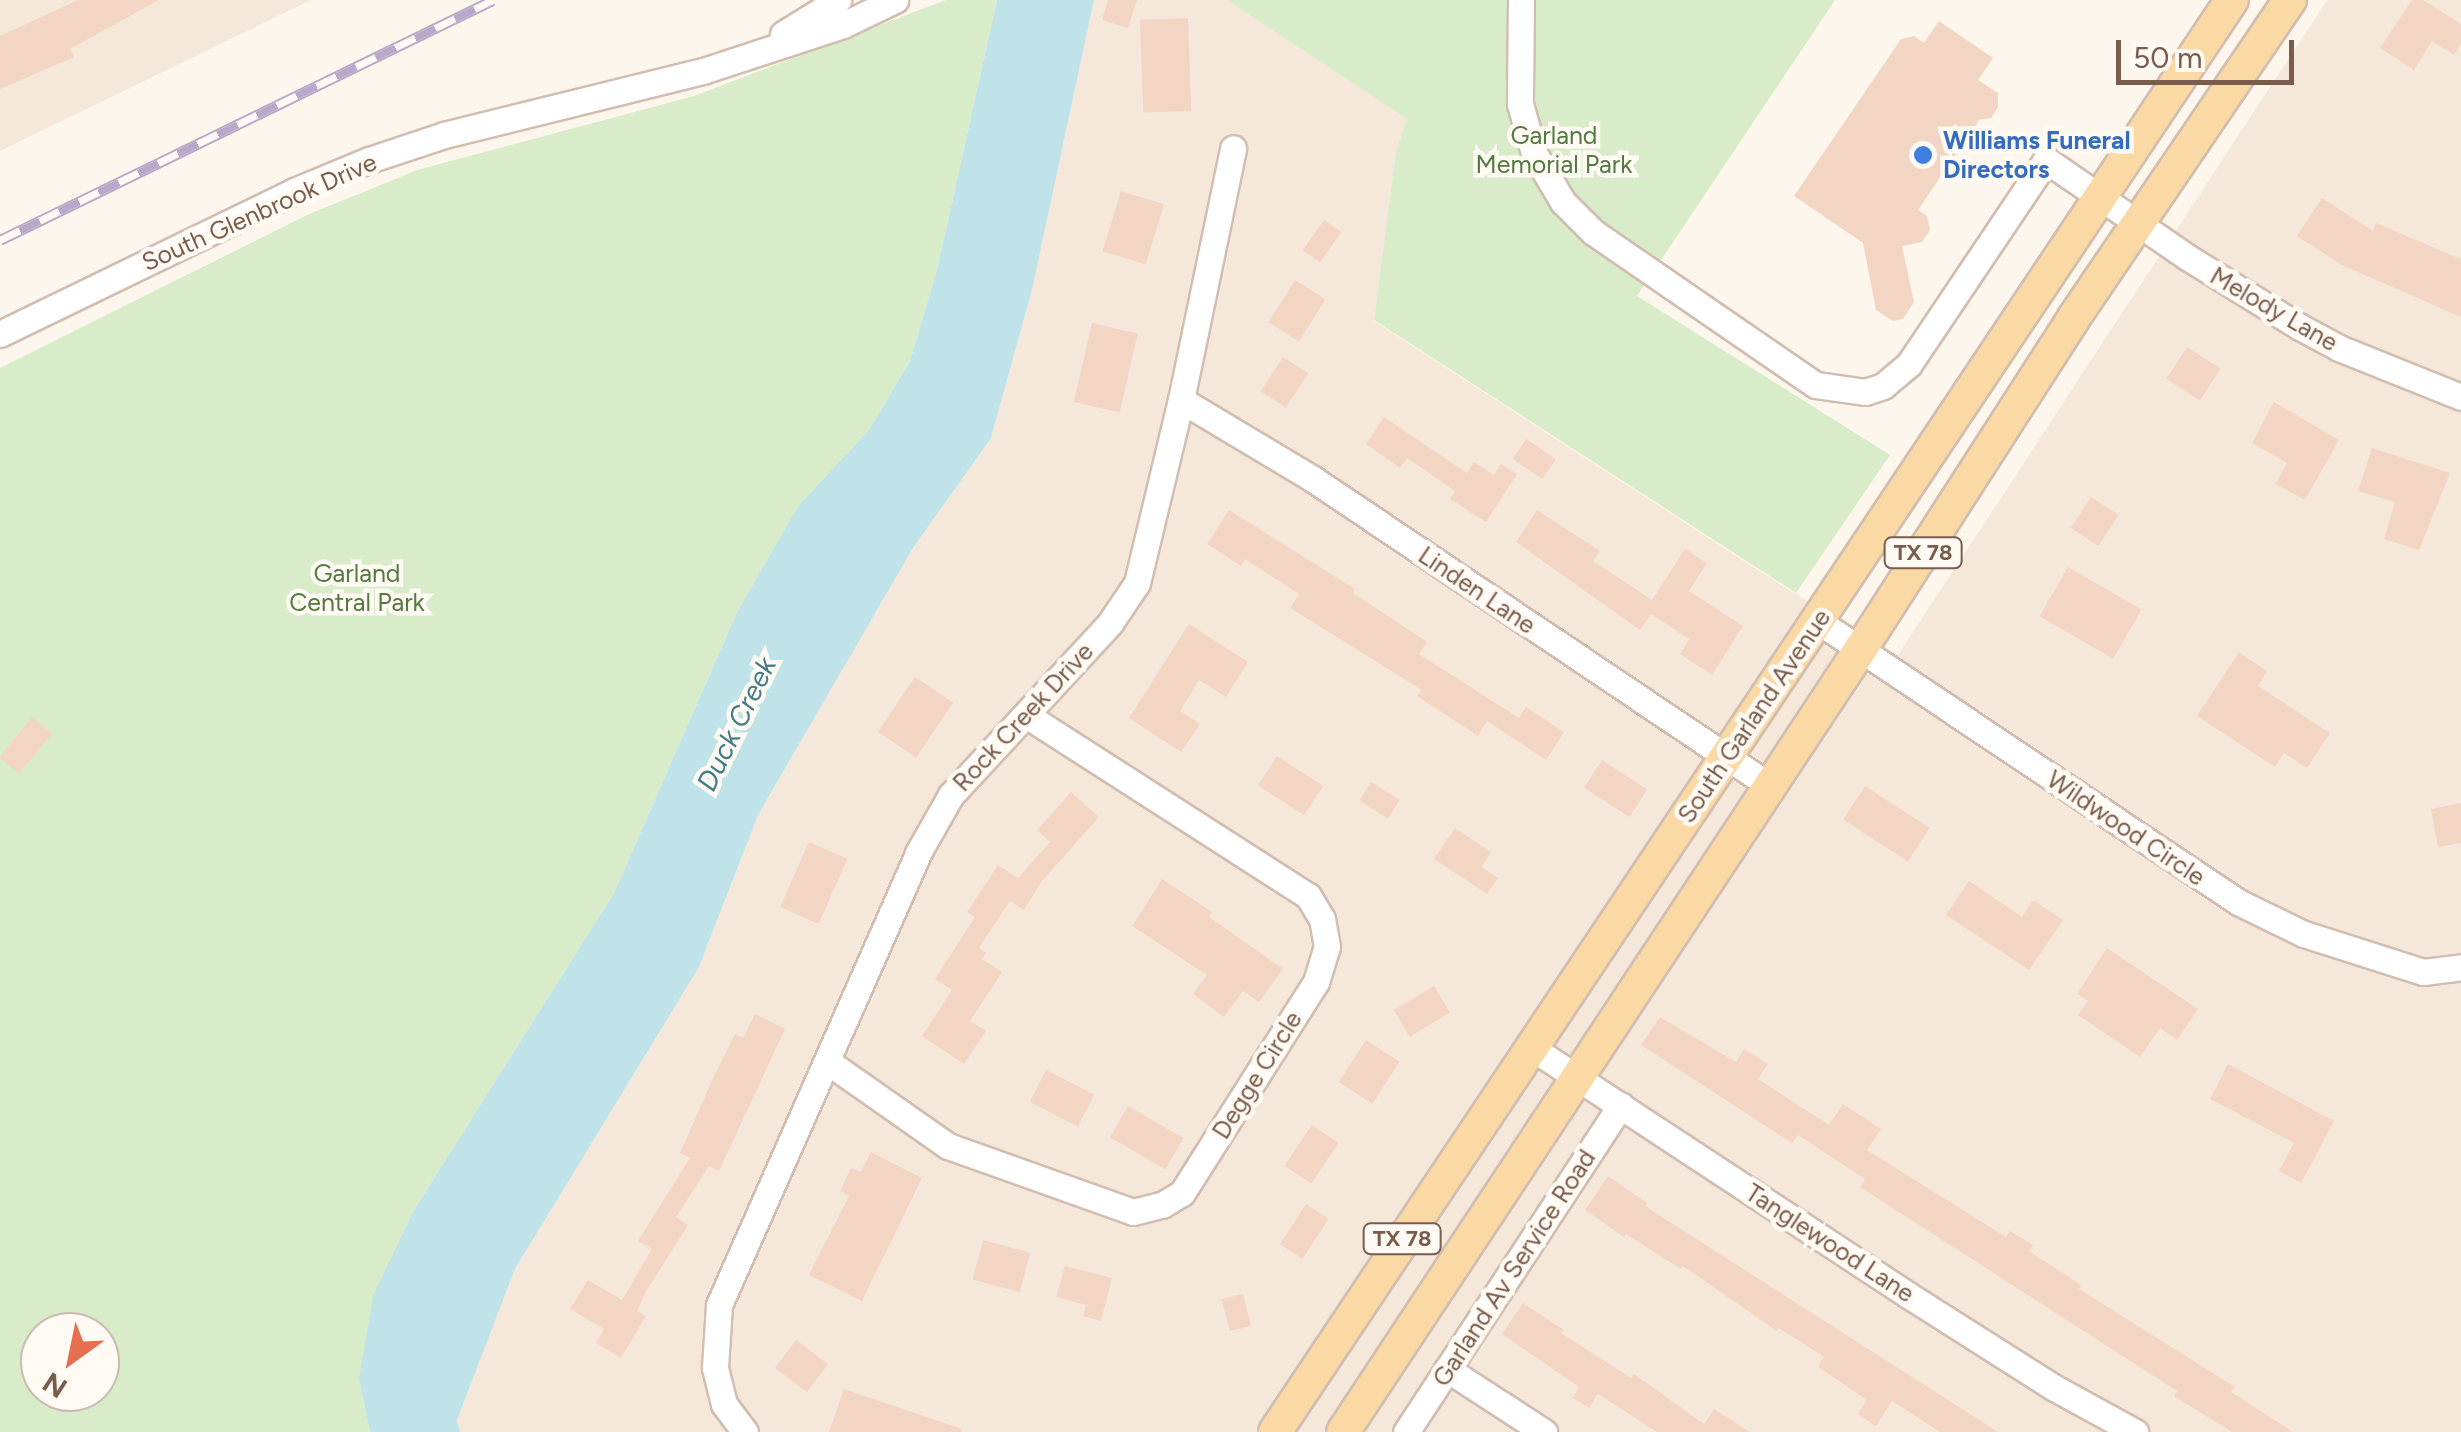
<!DOCTYPE html>
<style>
body{margin:0}
#map{position:relative;width:2461px;height:1432px;overflow:hidden;background:#fdf6ec;font-family:Figtree,sans-serif}
div>[style]{position:absolute}
[style*='--x']{left:calc(var(--x)*1px);top:calc(var(--y)*1px);width:calc(var(--w)*1px);rotate:calc(var(--a)*1deg)}
.residential>*{inset:0;background:#f5e8da}
.green>*{inset:0;background:#d8ecc9}
.water>*{inset:0;background:#bfe3e8}
.building>*{inset:0;background:#f3d5c3;transform-origin:0 0}
.roads{filter:drop-shadow(2px 0 #d1beb0) drop-shadow(-2px 0 #d1beb0) drop-shadow(0 2px #d1beb0) drop-shadow(0 -2px #d1beb0)}
.minor>*{height:25px;margin:-12.5px;padding:0 12.5px;transform-origin:12.5px;border-radius:12.5px;background:#fff}
.major>*{height:32px;margin:-16px;padding:0 16px;transform-origin:16px;border-radius:16px;background:#fbd9a5}
.rail>*{height:11px;margin-top:-5.5px;transform-origin:0;background:repeating-linear-gradient(90deg,#fffaf3 0 22px,#b9a8c9 0 44px);box-sizing:border-box;border-block:2px solid #b9a8c9}
.dots>*{width:28px;height:28px;translate:-50% -50%;box-sizing:border-box;border:5px solid #fffaf3;border-radius:50%}
span{translate:-50% -50%;white-space:nowrap;text-align:center;line-height:1.15;-webkit-text-stroke:9px #fffaf3;paint-order:stroke}
.shield-label span{padding:2px 8px;background:#fffaf3;border:2px solid;border-radius:8px;-webkit-text-stroke-width:0}
.shield-label{font-size:22px;color:#7a5c4d;font-weight:700}
.park-label{font-size:25px;color:#537a41}
.shop-label{font-size:25px;color:#366cbe;font-weight:700}
.left{translate:0 -50%;text-align:left}
.street-label{font-size:25px;color:#7a5c4d}
.water-label{font-size:28px;color:#437c86;font-style:italic}
.north{position:absolute;left:20px;top:1312px;width:100px;height:100px;box-sizing:border-box;background:#fffaf3;border:2px solid #cabbb1;border-radius:50%;rotate:213deg;font-size:28px;font-weight:700;line-height:40px;text-align:center;color:#7a5c4d}
.north::after{content:'';display:block;margin:auto;width:35px;height:45px;background:#e76f51;clip-path:polygon(50% 0,100% 100%,50% 72%,0 100%)}
.scale{position:absolute;left:2116px;top:40px;width:178px;height:45px;box-sizing:border-box;border:5px solid #7a5c4d;border-top:0;padding-left:12px;font-size:30px;line-height:35px;white-space:nowrap;color:#7a5c4d;-webkit-text-stroke:8px #fffaf3;paint-order:stroke}
</style>
<div id="map">
<div class="residential">
<div style="clip-path:polygon(0 0,311px 0,0 151px)"></div>
<div style="clip-path:polygon(1094px 0,1227px 0,1407px 119px,1396px 151px,1374px 321px,1778px 583px,1898px 655px,2327px 0,2461px 0,2461px 1432px,460px 1432px,457px 1420px,515px 1269px,699px 967px,758px 815px,913px 548px,991px 438px,1032px 290px)"></div>
</div>
<div class="green">
<div style="clip-path:polygon(evenodd,946px 0,997px 0,938px 266px,910px 361px,869px 430px,798px 506px,738px 610px,614px 893px,414px 1210px,359px 1379px,370px 1432px,0 1432px,0 368px,307px 215px,417px 170px,694px 96px,946px 0,40px 1332px,100px 1332px,100px 1392px,40px 1392px,40px 1332px)"></div>
<div style="clip-path:polygon(1227px 0,1835px 0,1637px 296px,1890px 455px,1796px 593px,1374px 320px,1396px 151px,1407px 119px)"></div>
</div>
<div class="water">
<div style="clip-path:polygon(997px 0,1094px 0,1032px 290px,991px 438px,913px 548px,758px 815px,699px 967px,515px 1269px,457px 1420px,460px 1432px,370px 1432px,359px 1379px,373px 1296px,414px 1210px,614px 893px,738px 610px,798px 506px,869px 430px,910px 361px,938px 266px)"></div>
</div>
<div class="building">
<div style="clip-path:polygon(78px 0,159px 0,70px 49px,74px 57px,0 89px,0 36px)"></div>
<div style="clip-path:polygon(1108px 0,1137px 0,1128px 28px,1102px 20px)"></div>
<div style="clip-path:polygon(2412px 0,2423px 0,2461px 24px,2461px 44px,2454px 55px,2432px 41px,2414px 70px,2380px 48px)"></div>
<div style="left:1188px;top:18px;width:93px;height:48px;rotate:88deg"></div>
<div style="clip-path:polygon(1939px 21px,1993px 58px,1978px 80px,1998px 93px,1998px 107px,1991px 118px,1979px 120px,1918px 210px,1927px 216px,1930px 230px,1922px 242px,1902px 246px,1914px 302px,1903px 319px,1893px 321px,1876px 310px,1863px 243px,1794px 196px,1901px 39px,1914px 36px,1924px 43px)"></div>
<div style="left:1121px;top:191px;width:45px;height:63px;rotate:17deg"></div>
<div style="clip-path:polygon(2322px 198px,2373px 231px,2376px 223px,2461px 259px,2461px 317px,2342px 265px,2297px 236px)"></div>
<div style="left:1324px;top:220px;width:21px;height:37px;rotate:35deg"></div>
<div style="left:1295px;top:280px;width:36px;height:50px;rotate:32deg"></div>
<div style="left:1092px;top:323px;width:47px;height:81px;rotate:13deg"></div>
<div style="left:2187px;top:347px;width:40px;height:38px;rotate:33deg"></div>
<div style="left:1283px;top:357px;width:30px;height:41px;rotate:33deg"></div>
<div style="clip-path:polygon(2274px 402px,2339px 440px,2305px 500px,2275px 484px,2287px 463px,2252px 443px)"></div>
<div style="clip-path:polygon(1384px 417px,1467px 473px,1474px 462px,1494px 475px,1501px 464px,1517px 474px,1486px 522px,1450px 499px,1455px 491px,1407px 458px,1400px 468px,1366px 444px)"></div>
<div style="left:1526px;top:439px;width:36px;height:24px;rotate:34deg"></div>
<div style="clip-path:polygon(2372px 448px,2450px 473px,2419px 550px,2384px 539px,2395px 502px,2358px 491px)"></div>
<div style="left:2091px;top:497px;width:33px;height:37px;rotate:33deg"></div>
<div style="clip-path:polygon(1229px 510px,1355px 589px,1353px 593px,1427px 642px,1419px 654px,1519px 718px,1526px 707px,1564px 732px,1546px 760px,1487px 721px,1478px 736px,1417px 696px,1422px 690px,1290px 608px,1299px 594px,1245px 559px,1241px 566px,1207px 544px)"></div>
<div style="clip-path:polygon(1537px 510px,1600px 551px,1593px 561px,1652px 600px,1685px 549px,1707px 563px,1689px 591px,1743px 626px,1712px 675px,1680px 654px,1689px 639px,1651px 614px,1640px 630px,1516px 542px)"></div>
<div style="left:2068px;top:567px;width:85px;height:57px;rotate:30deg"></div>
<div style="clip-path:polygon(1189px 624px,1248px 662px,1226px 697px,1199px 680px,1180px 711px,1200px 724px,1181px 752px,1129px 718px)"></div>
<div style="clip-path:polygon(2239px 652px,2267px 671px,2258px 686px,2330px 733px,2307px 768px,2284px 753px,2275px 767px,2197px 716px)"></div>
<div style="left:915px;top:677px;width:46px;height:66px;rotate:34deg"></div>
<div style="left:32px;top:717px;width:26px;height:52px;rotate:39deg"></div>
<div style="left:1277px;top:756px;width:55px;height:35px;rotate:33deg"></div>
<div style="left:1602px;top:760px;width:54px;height:33px;rotate:33deg"></div>
<div style="left:1371px;top:782px;width:34px;height:22px;rotate:32deg"></div>
<div style="left:1865px;top:786px;width:77px;height:40px;rotate:33deg"></div>
<div style="clip-path:polygon(1071px 792px,1099px 817px,1042px 881px,1024px 910px,1010px 901px,979px 948px,986px 953px,982px 959px,1002px 972px,970px 1021px,986px 1031px,964px 1064px,922px 1036px,952px 990px,935px 979px,975px 917px,967px 912px,998px 865px,1018px 878px,1050px 842px,1037px 830px)"></div>
<div style="clip-path:polygon(2461px 803px,2461px 843px,2438px 847px,2431px 809px)"></div>
<div style="clip-path:polygon(1455px 828px,1491px 852px,1481px 867px,1498px 878px,1487px 894px,1434px 859px)"></div>
<div style="left:809px;top:842px;width:42px;height:71px;rotate:24deg"></div>
<div style="clip-path:polygon(1162px 879px,1212px 912px,1209px 917px,1283px 969px,1259px 1002px,1243px 991px,1224px 1017px,1193px 994px,1207px 975px,1132px 926px)"></div>
<div style="clip-path:polygon(1969px 881px,2022px 917px,2033px 900px,2063px 920px,2029px 970px,1946px 915px)"></div>
<div style="clip-path:polygon(2107px 948px,2198px 1009px,2177px 1040px,2160px 1028px,2140px 1057px,2078px 1015px,2088px 1001px,2077px 994px)"></div>
<div style="left:1434px;top:986px;width:31px;height:47px;rotate:59deg"></div>
<div style="clip-path:polygon(755px 1014px,785px 1029px,719px 1171px,709px 1166px,676px 1217px,688px 1225px,648px 1288px,637px 1311px,646px 1316px,621px 1358px,596px 1343px,604px 1329px,570px 1309px,588px 1280px,622px 1300px,652px 1249px,638px 1241px,690px 1158px,680px 1153px,713px 1078px,735px 1034px,743px 1038px)"></div>
<div style="clip-path:polygon(1660px 1017px,1736px 1062px,1744px 1049px,1768px 1064px,1758px 1079px,1829px 1125px,1843px 1104px,1881px 1129px,1867px 1150px,2006px 1237px,2010px 1231px,2033px 1245px,2029px 1251px,2081px 1285px,2079px 1289px,2235px 1387px,2231px 1392px,2293px 1432px,2232px 1432px,2174px 1396px,2177px 1391px,1860px 1187px,1865px 1179px,1798px 1135px,1792px 1143px,1641px 1045px)"></div>
<div style="left:1366px;top:1040px;width:40px;height:50px;rotate:33deg"></div>
<div style="clip-path:polygon(2228px 1064px,2334px 1121px,2301px 1183px,2279px 1171px,2294px 1143px,2210px 1099px)"></div>
<div style="left:1046px;top:1070px;width:54px;height:36px;rotate:27deg"></div>
<div style="left:1128px;top:1106px;width:64px;height:36px;rotate:30deg"></div>
<div style="left:1312px;top:1125px;width:32px;height:49px;rotate:34deg"></div>
<div style="clip-path:polygon(871px 1152px,922px 1178px,862px 1301px,809px 1275px,849px 1196px,840px 1191px,851px 1168px,861px 1172px)"></div>
<div style="clip-path:polygon(1608px 1176px,1647px 1203px,1645px 1206px,1998px 1432px,1940px 1432px,1892px 1401px,1876px 1426px,1858px 1414px,1867px 1400px,1818px 1367px,1824px 1357px,1779px 1328px,1777px 1331px,1683px 1266px,1681px 1269px,1626px 1234px,1624px 1237px,1585px 1210px)"></div>
<div style="left:1306px;top:1204px;width:27px;height:48px;rotate:33deg"></div>
<div style="left:983px;top:1240px;width:49px;height:41px;rotate:15deg"></div>
<div style="clip-path:polygon(1065px 1266px,1112px 1278px,1101px 1321px,1083px 1316px,1086px 1305px,1056px 1297px)"></div>
<div style="left:1243px;top:1294px;width:33px;height:22px;rotate:76deg"></div>
<div style="clip-path:polygon(1523px 1303px,1564px 1330px,1561px 1333px,1631px 1378px,1634px 1374px,1704px 1424px,1714px 1409px,1750px 1432px,1657px 1432px,1598px 1394px,1589px 1408px,1573px 1398px,1579px 1387px,1502px 1334px)"></div>
<div style="left:796px;top:1340px;width:40px;height:35px;rotate:37deg"></div>
<div style="clip-path:polygon(844px 1389px,962px 1429px,962px 1432px,829px 1432px)"></div>
</div>
<div class="roads">
<div class="minor">
<div style="--x:1521;--y:0;--w:104;--a:90.6"></div>
<div style="--x:1520;--y:104;--w:51;--a:74.1"></div>
<div style="--x:1534;--y:153;--w:57;--a:59.4"></div>
<div style="--x:1563;--y:202;--w:42;--a:45"></div>
<div style="--x:1593;--y:232;--w:270;--a:34.5"></div>
<div style="--x:1816;--y:385;--w:49;--a:8.1"></div>
<div style="--x:1865;--y:392;--w:19;--a:-18"></div>
<div style="--x:1883;--y:386;--w:34;--a:-40"></div>
<div style="--x:1909;--y:364;--w:246;--a:-56.1"></div>
<div style="--x:2046;--y:160;--w:171;--a:34.5"></div>
<div style="--x:2187;--y:257;--w:133;--a:31.8"></div>
<div style="--x:2300;--y:327;--w:44;--a:28.3"></div>
<div style="--x:2339;--y:348;--w:131;--a:21.9"></div>
<div style="--x:783;--y:34;--w:65;--a:-31.7"></div>
<div style="--x:0;--y:334;--w:327;--a:-25.9"></div>
<div style="--x:294;--y:191;--w:81;--a:-22.5"></div>
<div style="--x:369;--y:160;--w:79;--a:-18.4"></div>
<div style="--x:444;--y:135;--w:267;--a:-13.9"></div>
<div style="--x:703;--y:71;--w:147;--a:-18.2"></div>
<div style="--x:843;--y:25;--w:58;--a:-25.7"></div>
<div style="--x:1181;--y:400;--w:154;--a:30.9"></div>
<div style="--x:1313;--y:479;--w:551;--a:33.89"></div>
<div style="--x:1818;--y:621;--w:505;--a:33.78"></div>
<div style="--x:2238;--y:902;--w:73;--a:25.9"></div>
<div style="--x:2304;--y:934;--w:125;--a:17.7"></div>
<div style="--x:2423;--y:972;--w:38;--a:-7"></div>
<div style="--x:1529;--y:1046;--w:453;--a:33.3"></div>
<div style="--x:1908;--y:1295;--w:172;--a:32.4"></div>
<div style="--x:2053;--y:1387;--w:94;--a:28.8"></div>
<div style="--x:828;--y:1062;--w:146;--a:35"></div>
<div style="--x:948;--y:1146;--w:196;--a:19.6"></div>
<div style="--x:1133;--y:1212;--w:30;--a:-14"></div>
<div style="--x:1162;--y:1205;--w:23;--a:-31"></div>
<div style="--x:1182;--y:1193;--w:250;--a:-57.6"></div>
<div style="--x:1316;--y:982;--w:37;--a:-73"></div>
<div style="--x:1327;--y:947;--w:28;--a:-100"></div>
<div style="--x:1322;--y:919;--w:27;--a:-121"></div>
<div style="--x:1308;--y:896;--w:335;--a:-147.3"></div>
<div style="--x:1447;--y:1369;--w:116;--a:33"></div>
<div style="--x:745;--y:1432;--w:35;--a:-127"></div>
<div style="--x:724;--y:1404;--w:38;--a:-104"></div>
<div style="--x:715;--y:1367;--w:62;--a:-86.3"></div>
<div style="--x:719;--y:1305;--w:494;--a:-66.2"></div>
<div style="--x:918;--y:853;--w:67;--a:-60.4"></div>
<div style="--x:951;--y:795;--w:234;--a:-47.2"></div>
<div style="--x:1110;--y:623;--w:48;--a:-56"></div>
<div style="--x:1137;--y:583;--w:188;--a:-76.5"></div>
<div style="--x:1181;--y:400;--w:257;--a:-78.3"></div>
<div style="--x:1406;--y:1432;--w:391;--a:-56.7"></div>
</div>
<div class="major">
<div style="--x:1275;--y:1432;--w:1722;--a:-56.25"></div>
<div style="--x:1343;--y:1432;--w:937;--a:-56.53"></div>
<div style="--x:1860;--y:650;--w:394;--a:-57.2"></div>
<div style="--x:2073;--y:319;--w:386;--a:-55.8"></div>
</div>
</div>
<div class="rail">
<div style="--x:0;--y:240;--w:548;--a:-25.96"></div>
</div>
<div class="dots">
<div style="left:1923px;top:155px;background:#3f7fe0"></div>
</div>
<div class="shield-label">
<span style="left:1923px;top:553px">TX 78</span>
<span style="left:1402px;top:1239px">TX 78</span>
</div>
<div class="park-label">
<span style="left:1554px;top:150px">Garland<br>Memorial Park</span>
<span style="left:357px;top:588px">Garland<br>Central Park</span>
</div>
<div class="shop-label">
<span class="left" style="left:1943px;top:155px">Williams Funeral<br>Directors</span>
</div>
<div class="street-label">
<span style="left:259px;top:212px;rotate:-24deg">South Glenbrook Drive</span>
<span style="left:2274px;top:309px;rotate:30deg">Melody Lane</span>
<span style="left:1477px;top:590px;rotate:34deg">Linden Lane</span>
<span style="left:1754px;top:716px;rotate:-56deg">South Garland Avenue</span>
<span style="left:1023px;top:717px;rotate:-47deg">Rock Creek Drive</span>
<span style="left:2126px;top:828px;rotate:34deg">Wildwood Circle</span>
<span style="left:1257px;top:1075px;rotate:-58deg">Degge Circle</span>
<span style="left:1830px;top:1243px;rotate:33deg">Tanglewood Lane</span>
<span style="left:1514px;top:1268px;rotate:-57deg">Garland Av Service Road</span>
</div>
<div class="water-label">
<span style="left:736px;top:724px;rotate:-64deg">Duck Creek</span>
</div>
<div class="north">N</div>
<div class="scale">50 m</div>
</div>
